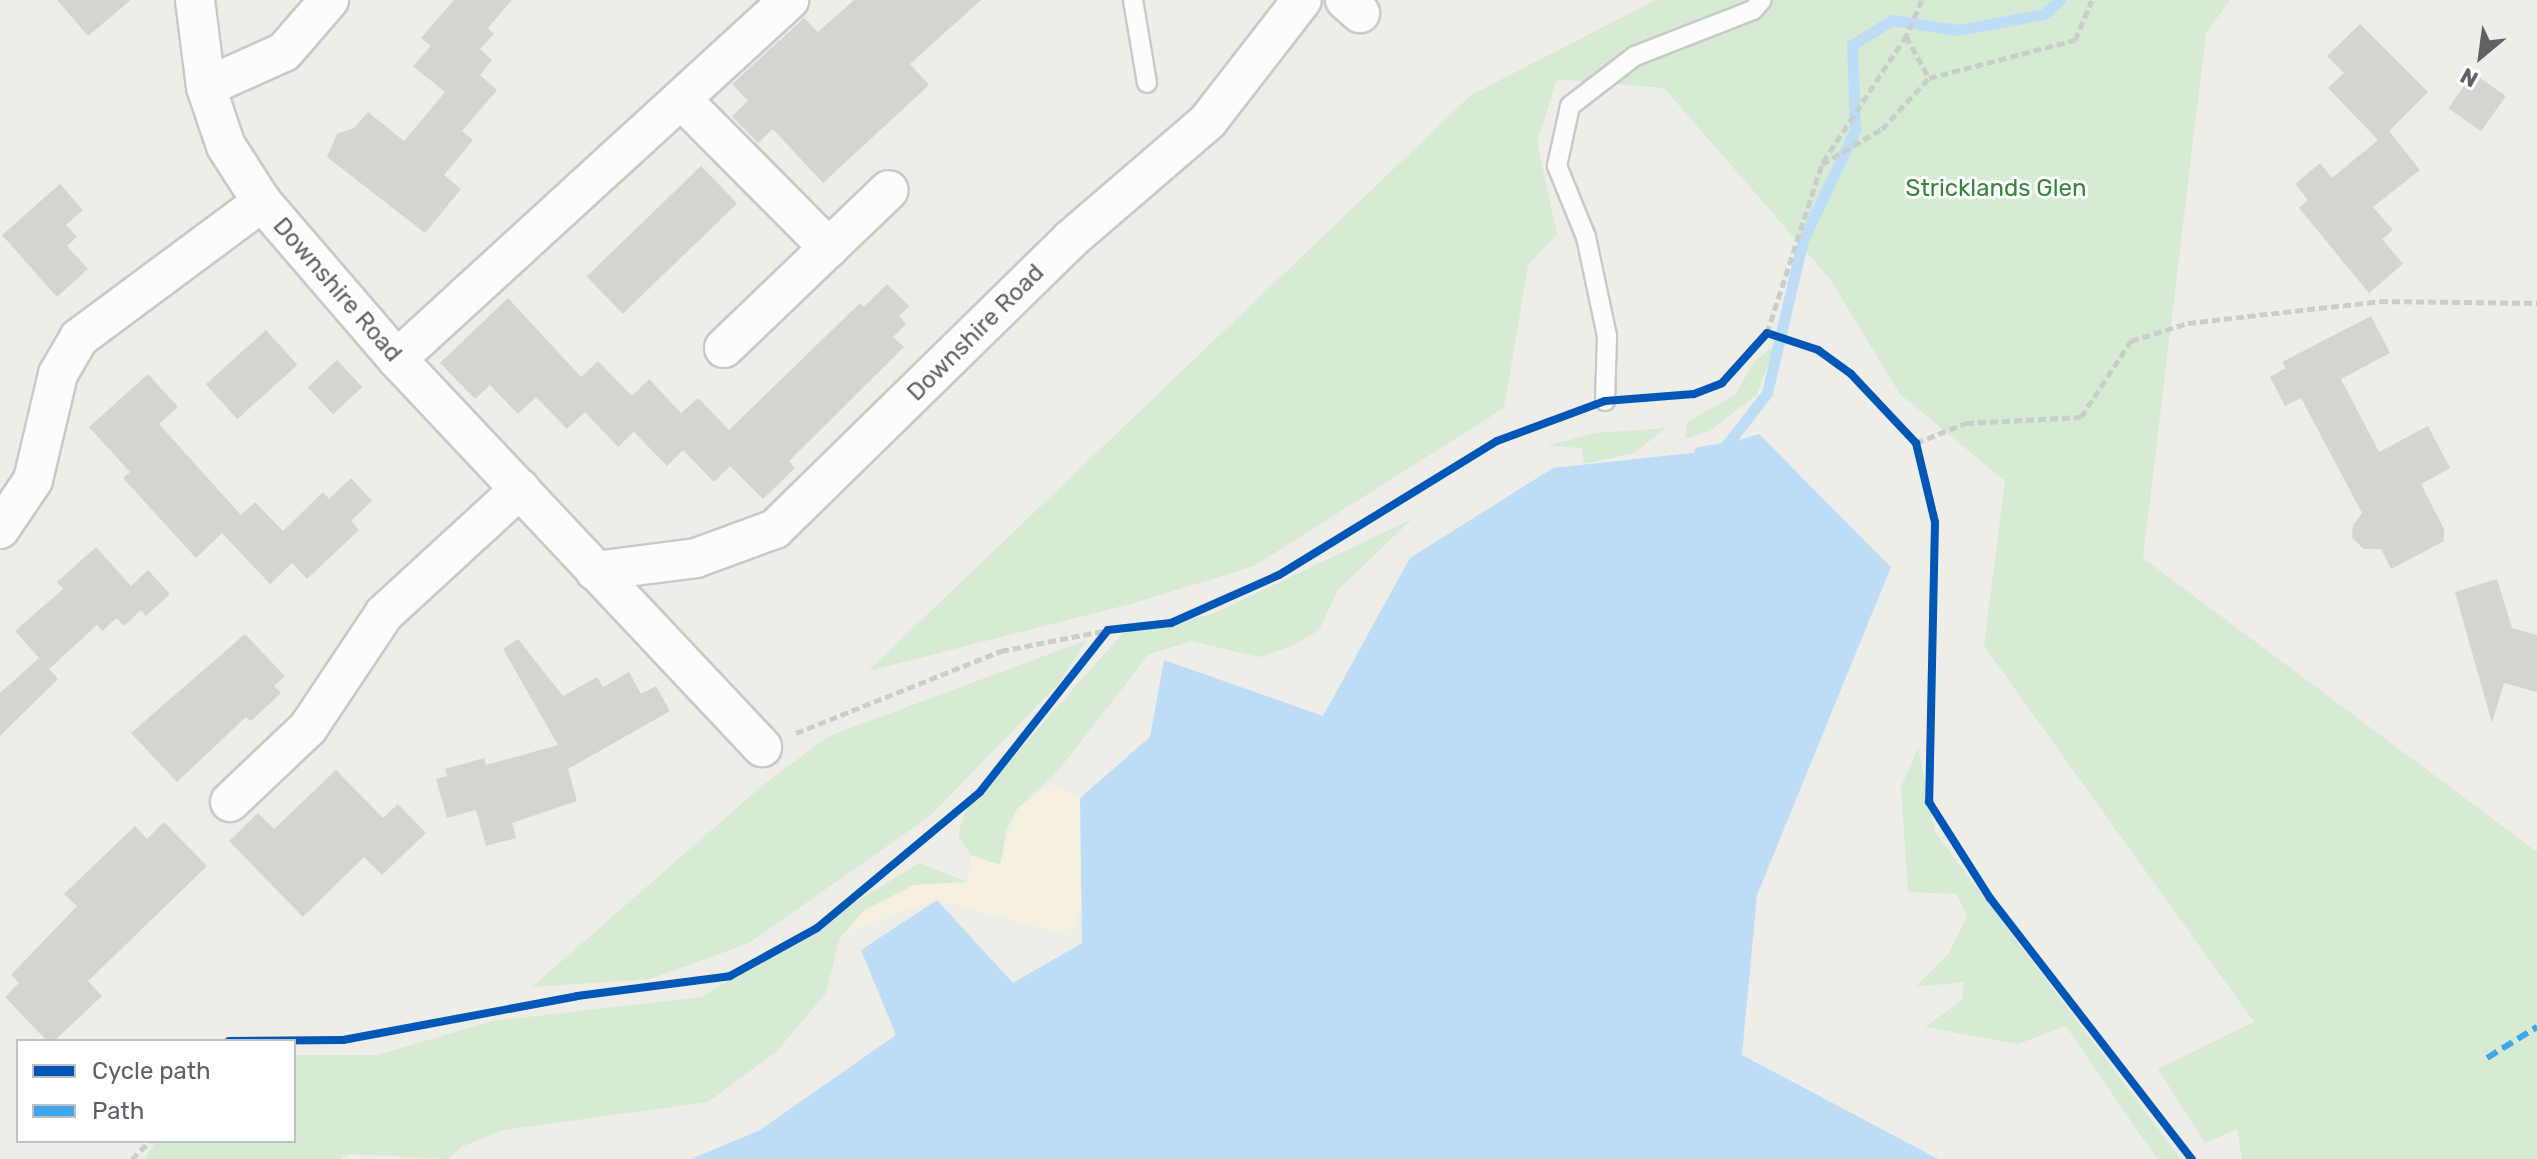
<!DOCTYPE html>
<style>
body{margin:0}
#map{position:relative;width:2537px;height:1159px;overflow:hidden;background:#eeede8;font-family:Rubik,sans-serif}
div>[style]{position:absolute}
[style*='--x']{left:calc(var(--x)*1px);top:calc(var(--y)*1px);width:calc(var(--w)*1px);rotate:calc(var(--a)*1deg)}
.green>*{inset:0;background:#d6ead4}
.sand>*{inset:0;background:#f5f0df}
.water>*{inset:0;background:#bdddf7}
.stream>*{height:11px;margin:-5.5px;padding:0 5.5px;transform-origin:5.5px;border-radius:5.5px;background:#bdddf7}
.building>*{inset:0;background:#d5d4d1;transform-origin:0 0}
.path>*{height:5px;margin-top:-2.5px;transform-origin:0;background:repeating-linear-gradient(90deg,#cacecb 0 8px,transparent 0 12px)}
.roads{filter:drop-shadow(2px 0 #c9c9c9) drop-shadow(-2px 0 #c9c9c9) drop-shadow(0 2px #c9c9c9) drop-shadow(0 -2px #c9c9c9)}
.service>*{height:18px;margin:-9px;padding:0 9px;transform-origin:9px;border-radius:9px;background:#fcfcfc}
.minor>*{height:38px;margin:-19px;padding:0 19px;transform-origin:19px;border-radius:19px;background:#fcfcfc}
.quiet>*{height:6px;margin-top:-3px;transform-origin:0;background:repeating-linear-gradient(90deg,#41a5ee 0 12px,transparent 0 18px)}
.cycleway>*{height:8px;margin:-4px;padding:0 4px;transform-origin:4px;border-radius:4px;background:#0057b8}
span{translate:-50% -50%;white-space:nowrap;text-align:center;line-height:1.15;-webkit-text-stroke:6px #fff;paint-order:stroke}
.park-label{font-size:24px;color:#36853c}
.street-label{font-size:24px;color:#5e6166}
.legend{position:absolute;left:16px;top:1039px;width:280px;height:104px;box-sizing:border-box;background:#fff;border:2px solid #bfc0c2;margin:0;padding:10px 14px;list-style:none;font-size:24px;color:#5e6166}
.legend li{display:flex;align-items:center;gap:16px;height:40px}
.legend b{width:40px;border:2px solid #bfc0c2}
.north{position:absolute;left:2441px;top:16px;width:80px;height:80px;-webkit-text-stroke:6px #fff;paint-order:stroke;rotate:209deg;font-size:22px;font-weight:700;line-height:32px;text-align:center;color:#5e6166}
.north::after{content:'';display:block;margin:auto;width:28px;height:36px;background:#5e6166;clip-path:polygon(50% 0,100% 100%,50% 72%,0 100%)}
</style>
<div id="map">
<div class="green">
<div style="clip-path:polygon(1656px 0,2230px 0,2206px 33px,2143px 558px,2537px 852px,2537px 1159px,2242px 1159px,2237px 1129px,2205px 1143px,2158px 1069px,2254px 1022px,1984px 646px,2005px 481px,1900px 394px,1830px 279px,1664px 88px,1557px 79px,1537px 142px,1557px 234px,1528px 265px,1504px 408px,1254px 566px,1134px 603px,868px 671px,1471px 95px)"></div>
<div style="clip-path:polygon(1776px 344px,1757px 394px,1710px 431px,1685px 439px,1687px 422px,1735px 395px,1754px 362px)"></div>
<div style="clip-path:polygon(1666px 428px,1634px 453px,1584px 464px,1582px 448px,1547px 446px,1596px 433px)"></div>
<div style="clip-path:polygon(1412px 519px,1338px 590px,1319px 630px,1292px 646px,1259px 657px,1192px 641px,1149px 654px,1057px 772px,1017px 809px,1007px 828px,1000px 865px,971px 855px,958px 836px,965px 811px,1123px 633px,1213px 614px)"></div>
<div style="clip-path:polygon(1087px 640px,1058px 684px,930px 816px,749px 943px,650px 979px,532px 987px,763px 785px,829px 736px)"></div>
<div style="clip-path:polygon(1918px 748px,1935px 832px,2181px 1159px,2157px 1159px,2066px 1026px,2018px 1044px,1925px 1027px,1962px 1000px,1964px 982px,1915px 987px,1949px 953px,1967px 916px,1957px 894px,1908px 892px,1901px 787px)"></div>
<div style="clip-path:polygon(919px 863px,968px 882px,914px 885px,863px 911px,840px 938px,826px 993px,776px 1052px,708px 1102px,503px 1130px,461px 1147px,449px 1159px,348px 1154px,341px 1159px,145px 1159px,156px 1141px,294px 1141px,294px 1055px,377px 1055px,493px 1021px,702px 997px)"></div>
</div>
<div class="sand">
<div style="clip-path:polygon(1051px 784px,1080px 798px,1082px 905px,1070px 936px,937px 900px,846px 932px,863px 911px,914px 885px,968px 882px,971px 855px,1000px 865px,1017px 809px)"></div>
</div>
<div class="water">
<div style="clip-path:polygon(1759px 434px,1891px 567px,1757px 895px,1742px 1055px,1938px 1159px,691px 1159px,760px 1130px,896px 1035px,861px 950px,937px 900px,1013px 983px,1082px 943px,1080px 798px,1150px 737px,1164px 660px,1323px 716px,1410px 558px,1553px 468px,1699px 452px)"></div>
</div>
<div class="stream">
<div style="--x:1699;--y:452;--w:25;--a:-9"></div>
<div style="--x:1724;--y:448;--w:70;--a:-52"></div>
<div style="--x:1767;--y:393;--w:157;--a:-76.8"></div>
<div style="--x:1803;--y:240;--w:122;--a:-64.7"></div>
<div style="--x:1855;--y:130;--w:85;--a:-92"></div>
<div style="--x:1852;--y:45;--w:47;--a:-32"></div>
<div style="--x:1892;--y:20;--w:67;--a:8.6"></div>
<div style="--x:1958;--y:30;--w:87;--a:-10.5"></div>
<div style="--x:2044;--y:14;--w:21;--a:-41"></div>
</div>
<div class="building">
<div style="clip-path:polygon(57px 0,131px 0,88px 36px)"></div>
<div style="clip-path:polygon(454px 0,512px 0,488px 28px,494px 34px,480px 49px,492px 60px,480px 75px,497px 90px,462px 131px,473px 140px,444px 175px,461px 189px,425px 233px,327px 157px,337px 134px,354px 128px,368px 112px,404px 141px,445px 92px,413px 66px,431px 46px,421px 38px)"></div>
<div style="clip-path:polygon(854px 0,981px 0,910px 64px,929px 85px,823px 183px,773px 129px,758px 143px,732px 116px,748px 101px,732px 84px,804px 18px,818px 32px)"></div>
<div style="clip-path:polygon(2360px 24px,2428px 92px,2384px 136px,2389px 131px,2420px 170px,2373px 207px,2393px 230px,2382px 239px,2403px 264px,2369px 293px,2299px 208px,2308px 200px,2295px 184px,2320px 163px,2332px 178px,2378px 140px,2328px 88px,2344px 73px,2327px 56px)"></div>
<div style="left:2473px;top:73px;width:40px;height:43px;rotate:35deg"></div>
<div style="left:701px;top:166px;width:52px;height:159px;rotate:46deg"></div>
<div style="clip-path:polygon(60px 184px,83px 210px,66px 225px,77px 237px,67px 246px,88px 269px,57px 297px,2px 235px)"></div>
<div style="clip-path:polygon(887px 284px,909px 306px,899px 316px,906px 324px,893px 337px,904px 347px,789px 461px,795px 468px,763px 499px,730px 466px,714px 482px,683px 450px,667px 466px,634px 432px,618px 447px,585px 412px,567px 429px,536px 397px,518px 414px,490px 385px,475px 399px,440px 363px,508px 298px,581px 377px,598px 361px,632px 396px,649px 379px,681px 413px,698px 398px,729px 430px,860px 303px,864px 307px)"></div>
<div style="clip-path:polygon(2371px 316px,2390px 353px,2341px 379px,2379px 452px,2428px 426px,2450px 468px,2421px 484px,2444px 529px,2444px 541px,2391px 569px,2381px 549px,2364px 549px,2352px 538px,2353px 525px,2362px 513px,2301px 398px,2285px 406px,2270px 377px,2286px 368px,2282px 362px)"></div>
<div style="left:266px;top:330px;width:47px;height:81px;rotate:48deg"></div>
<div style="left:337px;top:360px;width:37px;height:40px;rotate:47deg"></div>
<div style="clip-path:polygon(148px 374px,178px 407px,159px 424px,241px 515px,224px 531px,255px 502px,283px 531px,323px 492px,329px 499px,351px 478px,372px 501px,351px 521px,359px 530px,307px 579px,292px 563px,270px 584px,222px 533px,196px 558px,123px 478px,130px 472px,89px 427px)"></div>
<div style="clip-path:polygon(96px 547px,131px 586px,148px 570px,170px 594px,146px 616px,141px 610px,124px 626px,117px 618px,102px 631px,97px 625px,49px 669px,15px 631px,63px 589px,57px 582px)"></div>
<div style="clip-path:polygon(2497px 579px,2512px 628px,2537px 635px,2537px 692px,2504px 683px,2492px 723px,2455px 592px)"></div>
<div style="clip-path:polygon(245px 634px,285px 676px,274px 686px,281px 693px,251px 721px,246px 717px,177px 782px,131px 733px)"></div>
<div style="clip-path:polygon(518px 639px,563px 696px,597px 677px,603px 687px,629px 672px,641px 694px,656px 686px,670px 711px,568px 769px,577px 801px,512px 823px,516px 838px,486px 846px,476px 810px,447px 818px,436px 779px,447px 776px,445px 769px,484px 758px,486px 765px,558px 745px,503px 649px)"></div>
<div style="clip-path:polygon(39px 658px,58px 679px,0 736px,0 693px)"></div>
<div style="clip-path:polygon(336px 770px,383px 818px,398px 804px,426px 833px,382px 875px,364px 857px,303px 917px,229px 841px,258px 813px,274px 829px)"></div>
<div style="clip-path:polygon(164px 822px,207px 866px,88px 981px,102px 996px,54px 1041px,47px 1041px,5px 997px,19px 983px,11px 975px,77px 906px,64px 894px,135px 826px,147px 839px)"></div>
</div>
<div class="path">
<div style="--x:1922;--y:0;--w:39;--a:114"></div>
<div style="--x:1906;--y:36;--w:48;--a:61.3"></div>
<div style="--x:1823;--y:162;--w:151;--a:-56.6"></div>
<div style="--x:1768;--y:333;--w:53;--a:18.8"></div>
<div style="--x:1818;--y:350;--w:41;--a:36"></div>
<div style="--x:1851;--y:374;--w:95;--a:46.7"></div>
<div style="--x:1916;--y:443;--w:81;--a:76.5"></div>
<div style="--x:1935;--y:522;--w:280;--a:91.2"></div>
<div style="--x:1929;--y:802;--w:114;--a:57.6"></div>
<div style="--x:1990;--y:898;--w:330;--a:52.3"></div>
<div style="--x:1632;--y:399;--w:62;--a:-4.6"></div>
<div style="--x:1694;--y:394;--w:30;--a:-21"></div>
<div style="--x:1722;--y:383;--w:67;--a:-48"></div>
<div style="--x:1767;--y:333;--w:178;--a:-72"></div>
<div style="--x:1822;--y:164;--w:69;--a:-30.3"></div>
<div style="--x:1882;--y:129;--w:69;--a:-47.3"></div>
<div style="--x:1929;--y:78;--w:151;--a:-14.6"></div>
<div style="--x:2075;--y:40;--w:43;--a:-67"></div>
<div style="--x:1916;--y:443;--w:54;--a:-21.8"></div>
<div style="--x:1966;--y:423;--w:115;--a:-3"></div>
<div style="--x:2081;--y:417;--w:91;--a:-56.7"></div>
<div style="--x:2131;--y:341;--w:60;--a:-17.5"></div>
<div style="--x:2188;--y:323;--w:193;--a:-6.5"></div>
<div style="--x:2380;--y:301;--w:157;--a:0.7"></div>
<div style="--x:796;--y:733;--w:221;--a:-21.8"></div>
<div style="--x:1001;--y:651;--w:109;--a:-11.1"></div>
<div style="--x:229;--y:1041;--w:114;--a:-0.5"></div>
<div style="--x:343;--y:1040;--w:238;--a:-10.6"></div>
<div style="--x:577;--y:996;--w:154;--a:-7.4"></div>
<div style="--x:730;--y:976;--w:99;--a:-28.9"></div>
<div style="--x:817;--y:928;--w:212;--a:-39.8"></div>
<div style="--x:980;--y:792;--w:206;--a:-51.7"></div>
<div style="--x:1108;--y:630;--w:63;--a:-6.3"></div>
<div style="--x:1171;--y:623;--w:118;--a:-24"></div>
<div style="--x:1279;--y:575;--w:256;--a:-31.6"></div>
<div style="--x:1497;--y:441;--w:89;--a:-20.5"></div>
<div style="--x:132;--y:1159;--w:25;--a:-45"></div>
</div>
<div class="roads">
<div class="service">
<div style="--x:1133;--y:0;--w:84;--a:80.4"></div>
<div style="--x:1605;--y:401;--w:65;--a:-88.2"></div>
<div style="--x:1607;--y:336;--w:101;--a:-102"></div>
<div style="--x:1586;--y:237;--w:77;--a:-112.2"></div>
<div style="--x:1557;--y:166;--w:61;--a:-77.8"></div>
<div style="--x:1570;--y:106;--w:82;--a:-37.6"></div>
<div style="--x:1635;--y:56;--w:127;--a:-21.3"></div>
<div style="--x:1753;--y:10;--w:13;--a:-48"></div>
</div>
<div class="minor">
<div style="--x:195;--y:0;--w:88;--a:82.8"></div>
<div style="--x:206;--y:87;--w:62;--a:71.3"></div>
<div style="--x:226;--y:146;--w:67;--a:57.3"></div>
<div style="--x:262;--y:202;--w:207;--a:49.3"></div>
<div style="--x:397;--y:359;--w:533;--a:46.75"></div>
<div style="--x:1345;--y:0;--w:20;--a:41"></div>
<div style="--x:206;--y:87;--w:85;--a:-24.2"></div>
<div style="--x:284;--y:52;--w:69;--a:-49.1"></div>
<div style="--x:681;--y:99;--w:210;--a:45.2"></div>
<div style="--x:724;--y:348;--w:228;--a:-43.8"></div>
<div style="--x:397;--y:359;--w:532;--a:-42.48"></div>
<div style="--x:0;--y:529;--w:59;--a:-56"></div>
<div style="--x:33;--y:480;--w:109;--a:-76.7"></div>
<div style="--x:58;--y:374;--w:42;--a:-59.7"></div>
<div style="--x:79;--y:338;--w:228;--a:-36.6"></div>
<div style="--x:595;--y:571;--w:102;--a:-7.3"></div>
<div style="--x:696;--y:558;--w:84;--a:-20.2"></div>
<div style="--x:775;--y:529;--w:414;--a:-44.4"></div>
<div style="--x:1071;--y:239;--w:181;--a:-40.7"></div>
<div style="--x:1208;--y:121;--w:153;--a:-52.2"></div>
<div style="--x:230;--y:802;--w:108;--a:-43.5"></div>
<div style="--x:308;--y:728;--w:137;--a:-56.3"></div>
<div style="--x:384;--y:614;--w:185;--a:-42.6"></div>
</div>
</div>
<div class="quiet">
<div style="--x:2487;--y:1058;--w:59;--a:-31.8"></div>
</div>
<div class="cycleway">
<div style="--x:229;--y:1041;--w:114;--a:-0.5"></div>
<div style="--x:343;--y:1040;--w:238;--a:-10.6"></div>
<div style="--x:577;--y:996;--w:154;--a:-7.4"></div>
<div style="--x:730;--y:976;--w:99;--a:-28.9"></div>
<div style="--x:817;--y:928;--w:212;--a:-39.8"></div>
<div style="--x:980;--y:792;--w:206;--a:-51.7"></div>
<div style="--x:1108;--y:630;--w:63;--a:-6.3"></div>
<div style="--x:1171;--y:623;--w:118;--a:-24"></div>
<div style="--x:1279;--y:575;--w:256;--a:-31.6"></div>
<div style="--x:1497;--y:441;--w:115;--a:-20.3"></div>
<div style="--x:1605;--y:401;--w:89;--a:-4.5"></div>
<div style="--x:1694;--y:394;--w:30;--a:-21"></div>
<div style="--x:1722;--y:383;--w:67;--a:-48"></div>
<div style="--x:1767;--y:333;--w:54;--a:18.4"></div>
<div style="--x:1818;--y:350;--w:41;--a:36"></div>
<div style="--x:1851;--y:374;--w:95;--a:46.7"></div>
<div style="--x:1916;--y:443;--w:81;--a:76.5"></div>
<div style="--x:1935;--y:522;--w:280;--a:91.2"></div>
<div style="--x:1929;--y:802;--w:114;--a:57.6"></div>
<div style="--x:1990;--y:898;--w:330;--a:52.3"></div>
</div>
<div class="park-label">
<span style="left:1996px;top:189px">Stricklands Glen</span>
</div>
<div class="street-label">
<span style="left:337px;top:290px;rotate:49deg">Downshire Road</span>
<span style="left:976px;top:333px;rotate:-45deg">Downshire Road</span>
</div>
<ul class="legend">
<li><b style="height:10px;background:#0057b8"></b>Cycle path</li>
<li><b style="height:10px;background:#41a5ee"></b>Path</li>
</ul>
<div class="north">N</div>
</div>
